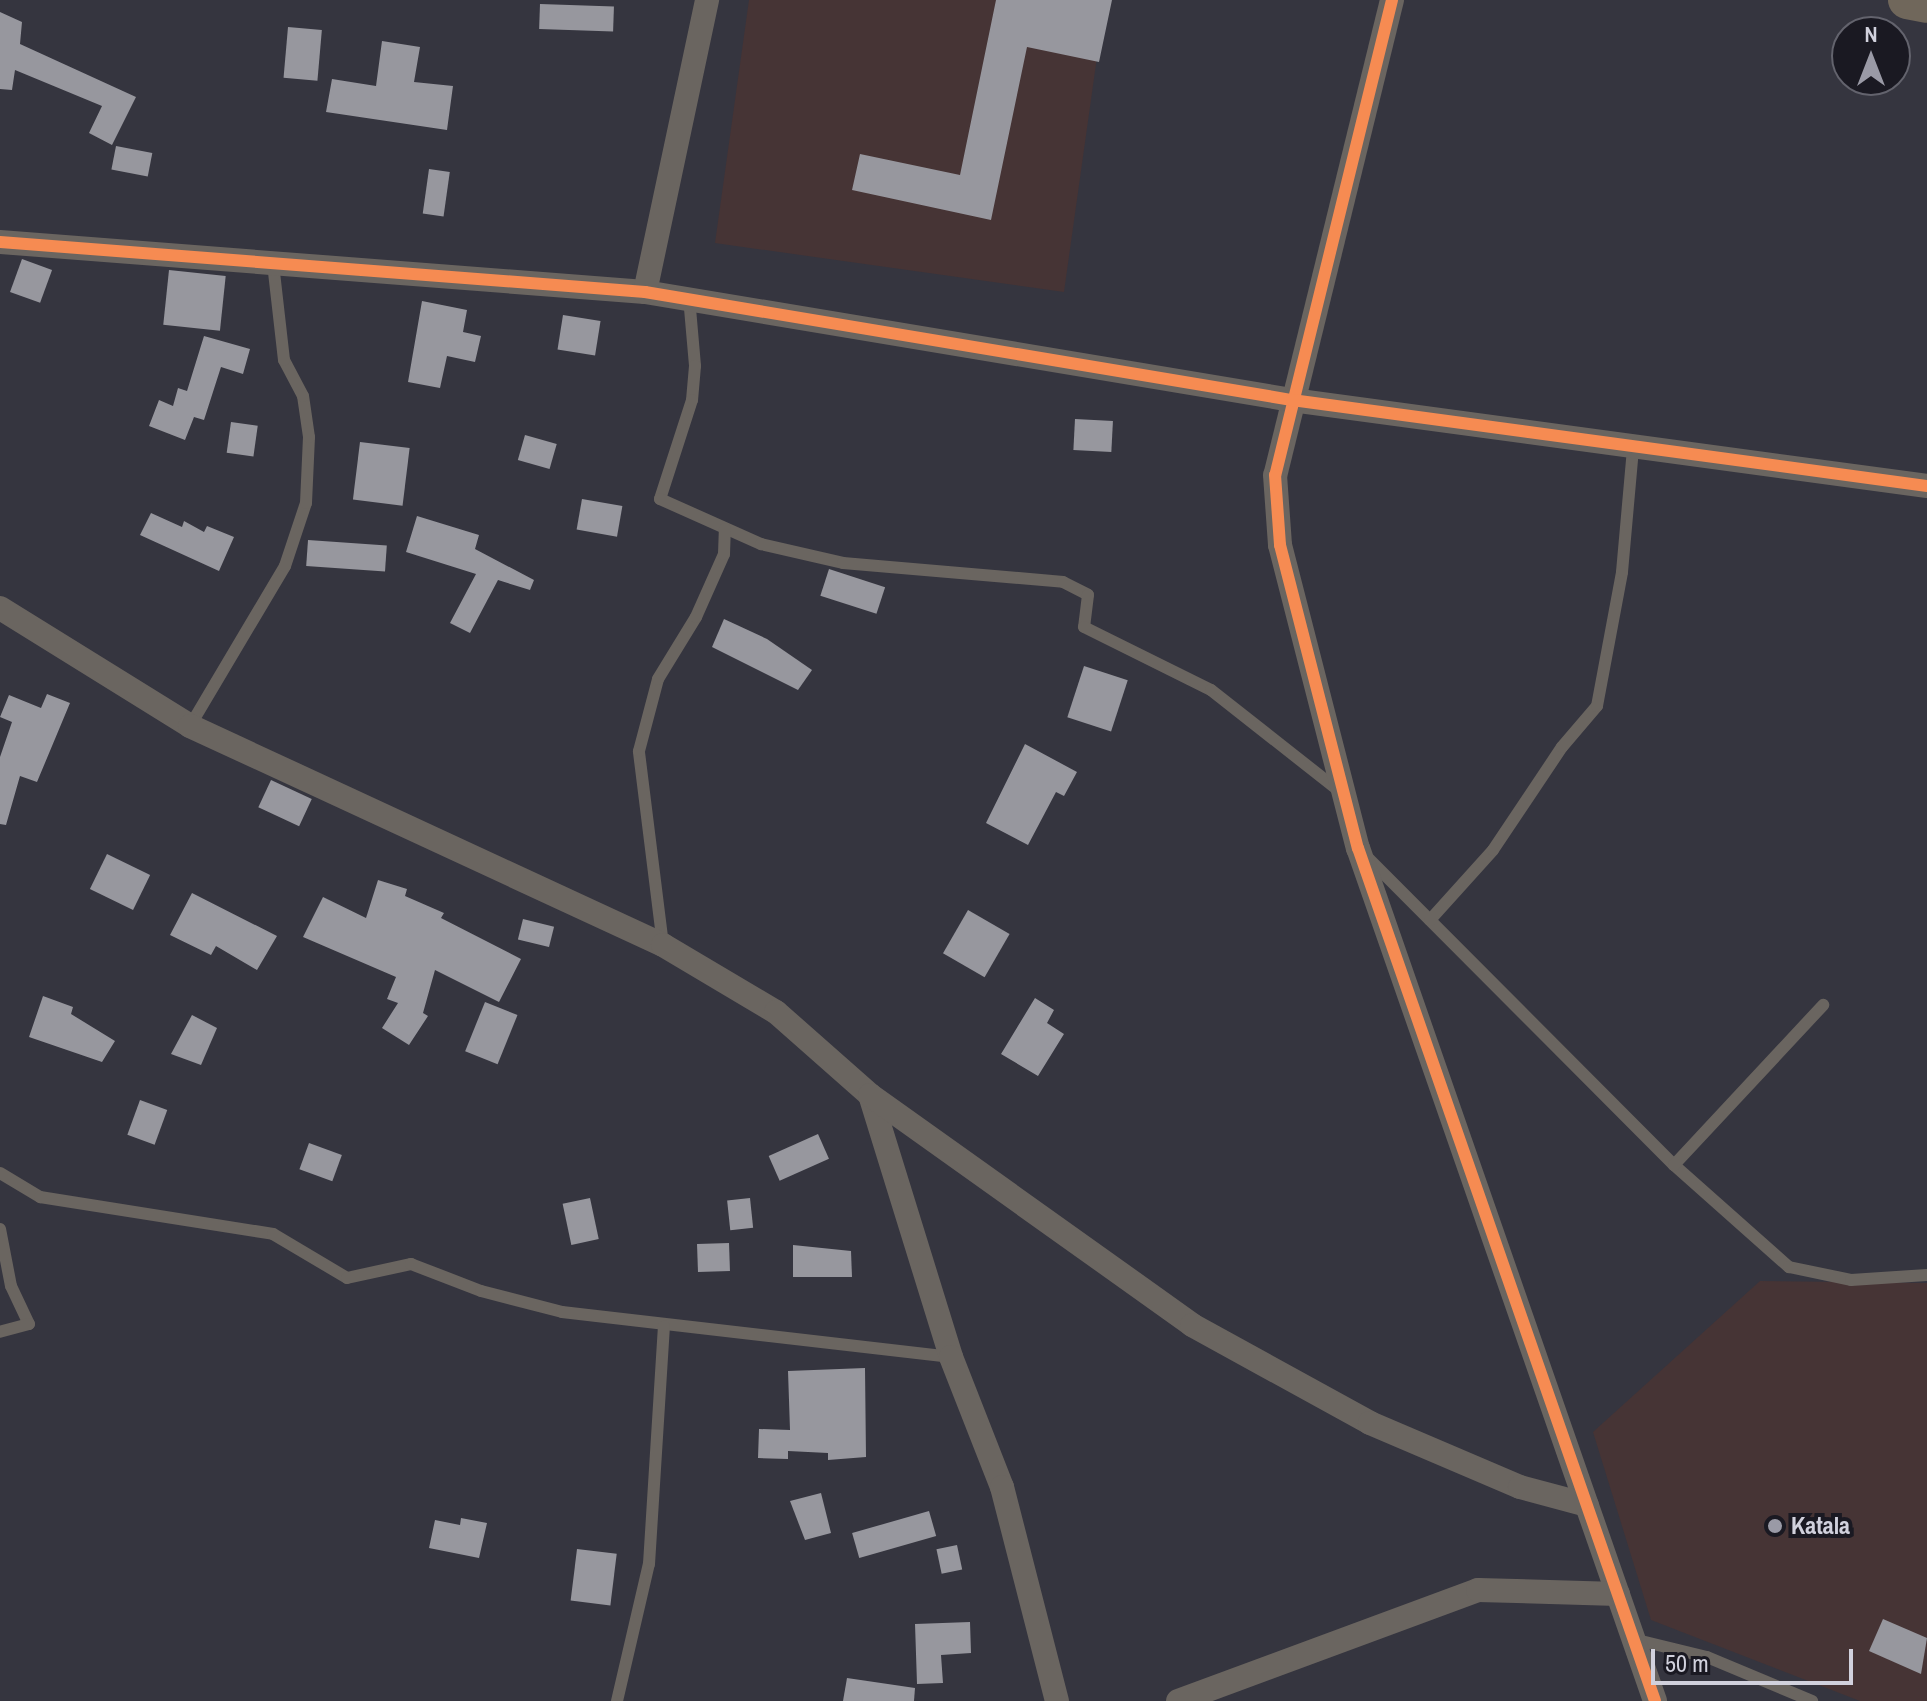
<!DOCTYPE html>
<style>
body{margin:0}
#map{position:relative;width:1927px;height:1701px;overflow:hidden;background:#35353f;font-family:"Archivo Narrow",sans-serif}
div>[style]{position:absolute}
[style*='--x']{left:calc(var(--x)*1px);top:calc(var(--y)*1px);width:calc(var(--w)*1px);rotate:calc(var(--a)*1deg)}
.commercial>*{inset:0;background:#463435}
.building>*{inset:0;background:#97979e;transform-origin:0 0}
.service>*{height:12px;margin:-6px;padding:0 6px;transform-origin:6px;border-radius:6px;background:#6a6560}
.minor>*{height:24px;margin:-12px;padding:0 12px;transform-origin:12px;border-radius:12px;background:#6a6560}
.primary>*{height:38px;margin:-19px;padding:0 19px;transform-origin:19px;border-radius:19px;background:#70675b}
.cycleway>*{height:12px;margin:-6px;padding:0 6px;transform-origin:6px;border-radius:6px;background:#f68b52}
.dots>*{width:22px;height:22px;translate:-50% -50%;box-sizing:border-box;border:4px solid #1a1922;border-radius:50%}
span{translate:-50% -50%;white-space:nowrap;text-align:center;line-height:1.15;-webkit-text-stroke:8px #1a1922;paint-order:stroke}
.poi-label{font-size:24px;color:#d1d1dd;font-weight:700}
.left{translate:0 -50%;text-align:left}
.north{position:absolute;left:1831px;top:16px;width:80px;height:80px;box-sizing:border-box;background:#1a1922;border:2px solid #63636d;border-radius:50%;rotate:0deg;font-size:22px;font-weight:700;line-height:32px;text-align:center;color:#d1d1dd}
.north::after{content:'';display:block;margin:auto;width:28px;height:36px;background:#9a9aa6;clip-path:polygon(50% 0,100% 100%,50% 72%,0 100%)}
.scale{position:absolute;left:1651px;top:1649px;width:202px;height:36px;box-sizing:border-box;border:4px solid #d1d1dd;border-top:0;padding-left:10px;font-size:24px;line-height:28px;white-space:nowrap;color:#d1d1dd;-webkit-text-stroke:6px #1a1922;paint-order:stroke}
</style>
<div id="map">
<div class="commercial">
<div style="clip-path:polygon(749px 0,1105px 0,1064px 292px,715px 243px)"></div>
<div style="clip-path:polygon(1760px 1281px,1927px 1283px,1927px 1701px,1860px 1701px,1651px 1620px,1593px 1432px)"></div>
</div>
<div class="building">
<div style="clip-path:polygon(996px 0,1112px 0,1099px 62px,1027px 47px,991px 220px,852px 190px,860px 154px,960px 175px)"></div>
<div style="left:540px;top:4px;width:74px;height:25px;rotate:2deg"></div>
<div style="clip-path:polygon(0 12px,22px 22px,20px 44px,136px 97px,112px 145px,89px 133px,102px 106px,15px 70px,12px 90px,0 89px)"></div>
<div style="left:288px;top:27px;width:34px;height:51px;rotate:5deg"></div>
<div style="clip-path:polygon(382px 41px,420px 47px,414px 82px,453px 86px,447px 130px,326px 112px,332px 79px,376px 86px)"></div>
<div style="left:116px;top:146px;width:37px;height:24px;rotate:11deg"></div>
<div style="left:429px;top:169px;width:21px;height:45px;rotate:8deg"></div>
<div style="left:22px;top:259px;width:32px;height:35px;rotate:20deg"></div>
<div style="left:169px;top:270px;width:57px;height:55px;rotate:6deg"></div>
<div style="clip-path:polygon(422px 301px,467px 310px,463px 332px,481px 336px,475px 362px,447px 356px,440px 388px,408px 382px)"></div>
<div style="left:563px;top:315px;width:38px;height:35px;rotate:9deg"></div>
<div style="clip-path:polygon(204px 336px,250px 349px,243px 374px,221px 367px,204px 420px,194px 417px,185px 440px,149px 426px,159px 400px,173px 406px,178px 388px,187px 391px)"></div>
<div style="left:1075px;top:419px;width:38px;height:31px;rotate:3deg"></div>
<div style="left:231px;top:422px;width:27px;height:31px;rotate:8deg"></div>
<div style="left:525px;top:435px;width:33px;height:26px;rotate:16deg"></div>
<div style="left:360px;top:442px;width:50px;height:58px;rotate:7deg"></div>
<div style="left:582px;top:499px;width:41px;height:31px;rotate:10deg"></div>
<div style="clip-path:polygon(151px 513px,182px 527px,184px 521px,204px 532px,207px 526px,234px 537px,219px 571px,140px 535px)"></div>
<div style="clip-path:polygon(417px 516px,479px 535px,475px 549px,534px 580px,530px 590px,498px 580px,470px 633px,450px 623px,476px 574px,406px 552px)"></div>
<div style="left:308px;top:540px;width:79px;height:26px;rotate:4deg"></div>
<div style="left:829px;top:569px;width:59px;height:28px;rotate:18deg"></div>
<div style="clip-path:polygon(724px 619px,767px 639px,812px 670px,798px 690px,712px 647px)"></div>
<div style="left:1084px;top:666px;width:46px;height:54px;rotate:18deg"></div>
<div style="clip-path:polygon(47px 694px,70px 703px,37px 782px,20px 776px,6px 825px,0 824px,0 757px,12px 722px,0 717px,9px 695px,41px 708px)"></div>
<div style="clip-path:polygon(1025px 744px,1077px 772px,1064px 796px,1056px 792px,1028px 845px,986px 823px)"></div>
<div style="left:271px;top:780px;width:45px;height:30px;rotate:25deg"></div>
<div style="left:107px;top:854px;width:48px;height:39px;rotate:26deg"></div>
<div style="clip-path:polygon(378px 880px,407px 889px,405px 896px,444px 913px,441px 918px,521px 959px,499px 1002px,435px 970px,423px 1013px,428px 1016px,409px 1045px,382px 1028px,398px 1003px,387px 999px,396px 977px,303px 937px,323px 897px,366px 918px)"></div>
<div style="clip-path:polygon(192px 893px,277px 936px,257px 970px,216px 946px,211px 955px,170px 935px)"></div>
<div style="left:968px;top:910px;width:48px;height:50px;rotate:30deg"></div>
<div style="left:523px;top:919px;width:32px;height:21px;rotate:14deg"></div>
<div style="clip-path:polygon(43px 996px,73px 1007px,71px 1014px,115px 1041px,102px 1062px,29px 1037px)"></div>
<div style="clip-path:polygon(1035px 998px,1054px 1010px,1047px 1023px,1064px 1034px,1038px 1076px,1001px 1054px)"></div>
<div style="left:485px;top:1002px;width:35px;height:53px;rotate:22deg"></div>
<div style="clip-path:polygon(192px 1015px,217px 1028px,201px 1065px,171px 1054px)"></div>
<div style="left:140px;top:1100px;width:29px;height:37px;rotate:20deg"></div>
<div style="left:818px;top:1134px;width:27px;height:54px;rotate:66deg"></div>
<div style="left:309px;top:1143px;width:35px;height:28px;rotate:20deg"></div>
<div style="left:590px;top:1198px;width:42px;height:28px;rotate:78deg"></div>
<div style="left:750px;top:1198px;width:30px;height:23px;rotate:84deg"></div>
<div style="left:729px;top:1243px;width:28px;height:32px;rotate:88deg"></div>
<div style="clip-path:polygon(793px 1245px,851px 1251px,852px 1277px,793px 1277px)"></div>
<div style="clip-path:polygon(865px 1368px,866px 1457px,828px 1460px,828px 1453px,788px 1451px,788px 1459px,758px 1458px,759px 1429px,790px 1430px,788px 1371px)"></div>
<div style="clip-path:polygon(821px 1493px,831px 1533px,805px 1540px,790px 1501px)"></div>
<div style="left:929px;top:1511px;width:26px;height:80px;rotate:74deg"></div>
<div style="clip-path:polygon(461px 1518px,487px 1523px,479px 1558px,429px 1548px,435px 1520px,460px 1525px)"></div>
<div style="left:957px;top:1545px;width:25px;height:21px;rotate:78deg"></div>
<div style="left:577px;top:1549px;width:40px;height:52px;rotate:7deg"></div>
<div style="clip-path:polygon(1883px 1619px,1927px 1638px,1921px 1674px,1869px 1651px)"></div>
<div style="clip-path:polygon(970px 1622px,971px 1653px,941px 1655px,943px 1683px,917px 1684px,915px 1624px)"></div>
<div style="clip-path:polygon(847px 1678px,915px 1688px,914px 1701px,843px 1701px)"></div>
</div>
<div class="service">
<div style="--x:689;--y:297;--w:69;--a:85"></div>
<div style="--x:695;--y:366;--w:34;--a:95"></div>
<div style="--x:692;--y:400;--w:104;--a:107.9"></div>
<div style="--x:660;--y:499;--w:111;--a:24"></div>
<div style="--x:761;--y:544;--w:84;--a:13"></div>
<div style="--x:843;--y:563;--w:221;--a:4.9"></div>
<div style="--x:1063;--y:582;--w:28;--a:27"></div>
<div style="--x:1088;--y:595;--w:32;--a:97"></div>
<div style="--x:1084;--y:627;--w:142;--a:26.4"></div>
<div style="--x:1211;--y:690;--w:167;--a:38.2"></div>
<div style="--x:190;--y:726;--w:186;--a:-59.3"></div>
<div style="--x:285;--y:566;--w:66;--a:-71.6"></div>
<div style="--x:306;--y:503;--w:66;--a:-87.4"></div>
<div style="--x:309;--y:437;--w:41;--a:-98.3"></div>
<div style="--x:303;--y:396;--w:41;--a:-117.8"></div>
<div style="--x:284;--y:360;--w:98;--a:-96.5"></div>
<div style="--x:1369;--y:859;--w:432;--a:45.1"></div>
<div style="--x:1674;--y:1165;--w:154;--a:41.6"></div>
<div style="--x:1789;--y:1267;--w:63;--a:11.8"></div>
<div style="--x:1851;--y:1280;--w:76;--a:-3.8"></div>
<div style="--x:1430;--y:920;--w:94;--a:-48"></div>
<div style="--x:1493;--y:850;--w:124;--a:-56.2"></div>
<div style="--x:1562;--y:747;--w:54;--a:-49.5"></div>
<div style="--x:1597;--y:706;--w:136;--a:-79.4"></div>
<div style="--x:1622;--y:572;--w:124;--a:-84.9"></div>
<div style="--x:663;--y:945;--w:195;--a:-97.1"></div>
<div style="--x:639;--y:751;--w:74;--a:-75.2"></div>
<div style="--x:658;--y:679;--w:73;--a:-58.5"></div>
<div style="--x:696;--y:617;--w:69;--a:-66"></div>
<div style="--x:724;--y:554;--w:25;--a:-88"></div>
<div style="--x:1674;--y:1165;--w:219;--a:-47"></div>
<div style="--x:0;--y:1173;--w:47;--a:31"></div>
<div style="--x:40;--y:1197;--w:236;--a:9"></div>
<div style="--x:273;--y:1234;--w:86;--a:30.7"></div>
<div style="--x:347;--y:1278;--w:66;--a:-12.3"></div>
<div style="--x:411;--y:1264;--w:75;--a:21.1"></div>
<div style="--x:481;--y:1291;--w:84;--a:14.5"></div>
<div style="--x:562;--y:1312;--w:392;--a:6.6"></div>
<div style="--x:0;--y:1229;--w:58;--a:79.1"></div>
<div style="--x:11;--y:1286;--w:42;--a:64.7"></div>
<div style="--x:29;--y:1324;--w:30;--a:165"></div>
<div style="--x:1633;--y:1639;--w:76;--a:13.7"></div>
<div style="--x:1707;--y:1657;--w:114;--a:22.7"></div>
<div style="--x:617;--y:1701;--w:141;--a:-76.9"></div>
<div style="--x:649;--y:1564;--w:238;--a:-86.4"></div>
</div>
<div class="minor">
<div style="--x:1392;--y:0;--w:489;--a:103.8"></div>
<div style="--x:1275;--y:475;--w:70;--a:85.9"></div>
<div style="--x:1280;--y:545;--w:313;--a:75.6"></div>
<div style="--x:1358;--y:848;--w:903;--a:70.8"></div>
<div style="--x:0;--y:242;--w:647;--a:4.43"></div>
<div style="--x:645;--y:292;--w:656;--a:9.48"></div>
<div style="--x:1292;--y:400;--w:641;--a:7.71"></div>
<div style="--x:645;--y:292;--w:299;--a:-78"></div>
<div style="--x:0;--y:608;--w:224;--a:31.8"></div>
<div style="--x:190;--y:726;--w:521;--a:24.84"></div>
<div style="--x:663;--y:945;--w:131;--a:30.7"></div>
<div style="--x:776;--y:1012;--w:125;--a:41.4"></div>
<div style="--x:870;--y:1095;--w:274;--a:72.8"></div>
<div style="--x:951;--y:1357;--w:140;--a:68.6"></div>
<div style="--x:1002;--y:1487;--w:221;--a:75.6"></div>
<div style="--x:870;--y:1095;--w:396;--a:35.5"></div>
<div style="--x:1192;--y:1325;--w:203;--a:28.8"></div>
<div style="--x:1370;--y:1423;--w:163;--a:23.1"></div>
<div style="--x:1520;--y:1487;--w:69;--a:15"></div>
<div style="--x:1178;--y:1701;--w:320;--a:-20.3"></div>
<div style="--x:1478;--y:1590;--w:140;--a:1.6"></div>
</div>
<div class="primary">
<div style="--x:1907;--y:0;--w:20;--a:11"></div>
</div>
<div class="cycleway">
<div style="--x:1392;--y:0;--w:489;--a:103.8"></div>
<div style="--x:1275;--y:475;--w:70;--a:85.9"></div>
<div style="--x:1280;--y:545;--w:313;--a:75.6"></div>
<div style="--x:1358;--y:848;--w:903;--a:70.8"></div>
<div style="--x:0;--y:242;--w:647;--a:4.43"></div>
<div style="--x:645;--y:292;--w:656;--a:9.48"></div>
<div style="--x:1292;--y:400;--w:641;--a:7.71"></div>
</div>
<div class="dots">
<div style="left:1775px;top:1526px;background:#9a9aa6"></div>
</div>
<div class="poi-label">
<span class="left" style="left:1791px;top:1526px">Katala</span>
</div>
<div class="north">N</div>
<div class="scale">50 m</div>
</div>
